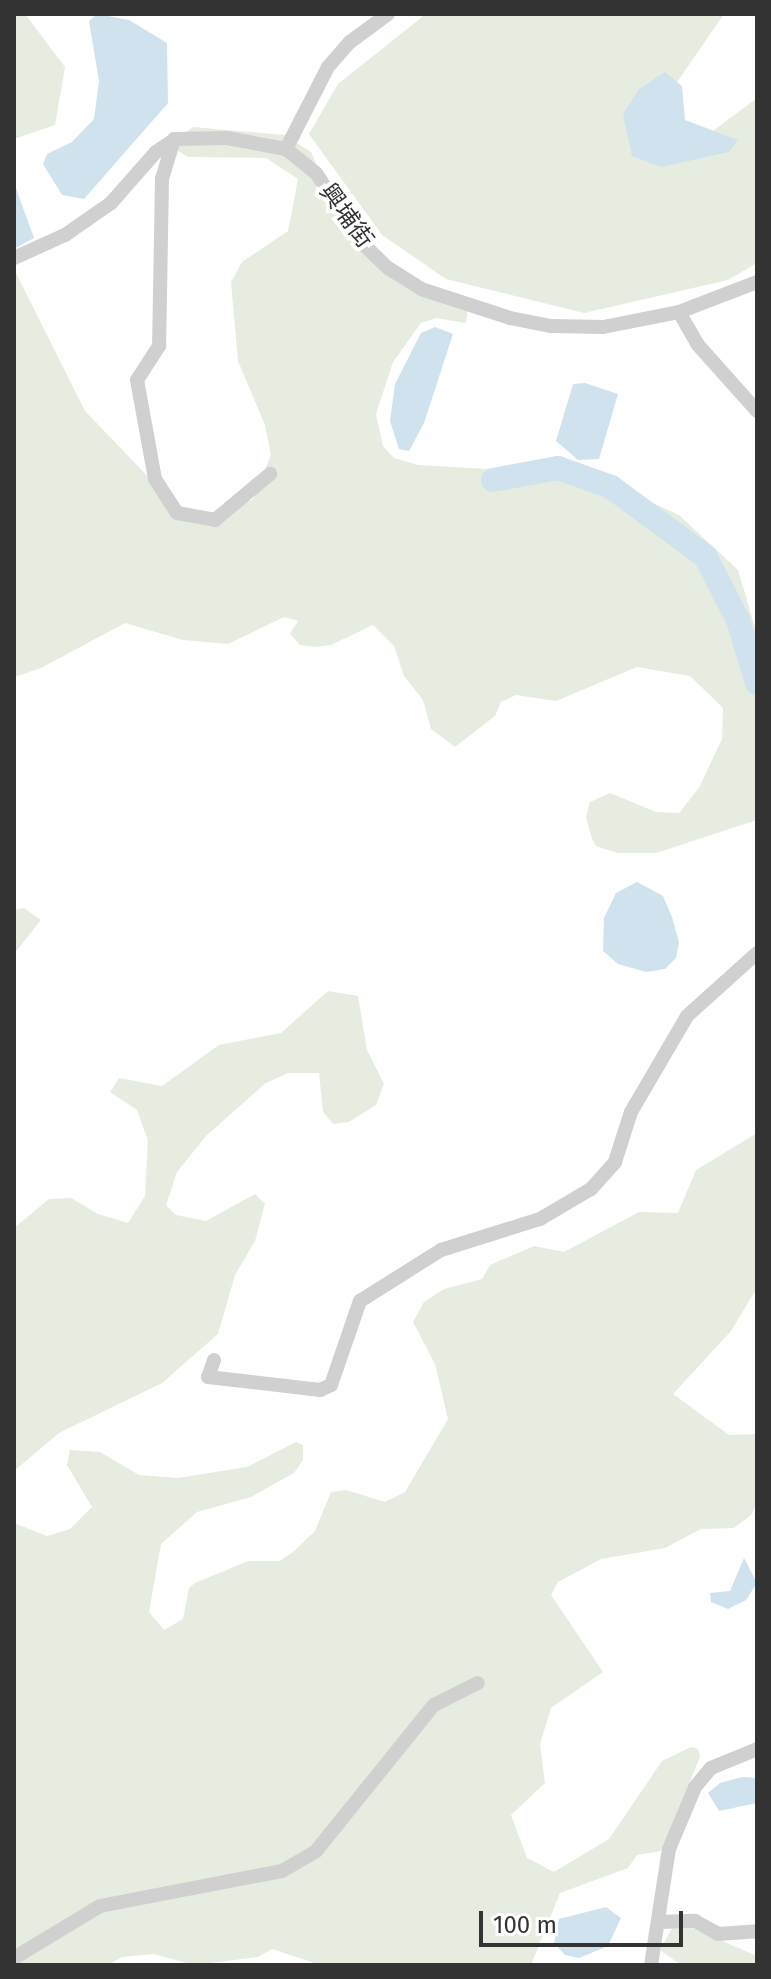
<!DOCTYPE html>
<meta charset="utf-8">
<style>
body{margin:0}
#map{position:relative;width:771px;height:1979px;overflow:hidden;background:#fff;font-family:"Fira Sans","Noto Sans TC",sans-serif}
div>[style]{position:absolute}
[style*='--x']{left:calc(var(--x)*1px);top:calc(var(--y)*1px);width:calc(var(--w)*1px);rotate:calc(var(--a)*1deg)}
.green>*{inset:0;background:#e6ecdf}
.water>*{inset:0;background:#cfe2ee}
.river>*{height:24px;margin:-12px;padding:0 12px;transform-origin:12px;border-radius:12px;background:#cfe2ee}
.minor>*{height:14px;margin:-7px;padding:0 7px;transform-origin:7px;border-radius:7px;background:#d0d0d0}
span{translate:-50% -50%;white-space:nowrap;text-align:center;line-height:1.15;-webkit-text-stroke:8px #fff;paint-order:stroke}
.street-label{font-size:24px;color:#333}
.frame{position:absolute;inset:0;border:16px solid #333;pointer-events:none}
.scale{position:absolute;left:479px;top:1911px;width:204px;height:36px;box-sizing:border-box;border:4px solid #333;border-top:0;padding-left:10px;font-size:24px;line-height:28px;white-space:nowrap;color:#333;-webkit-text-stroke:6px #fff;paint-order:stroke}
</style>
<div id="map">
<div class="green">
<div style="clip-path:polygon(14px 14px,25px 14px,65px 67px,55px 125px,14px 139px)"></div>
<div style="clip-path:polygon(426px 14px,724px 14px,653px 117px,682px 154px,757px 98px,757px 263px,728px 280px,584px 313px,446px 279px,382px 235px,309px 134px,338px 84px)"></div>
<div style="clip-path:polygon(193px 127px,284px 135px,311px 152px,330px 197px,389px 264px,468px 308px,466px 323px,436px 318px,421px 323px,393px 362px,376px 414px,383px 446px,394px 458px,418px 465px,573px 474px,620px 488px,679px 515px,738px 570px,757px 634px,757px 820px,656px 853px,617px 853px,596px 846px,592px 839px,586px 817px,590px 802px,610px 793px,656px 812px,679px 813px,699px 788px,722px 739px,723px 708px,690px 676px,637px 667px,556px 701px,516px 695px,501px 702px,495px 716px,455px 747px,431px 729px,423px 700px,404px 676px,394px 646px,373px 625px,331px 645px,315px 647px,300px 645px,290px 634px,298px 621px,284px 617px,228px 644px,183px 640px,125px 623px,41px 668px,14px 677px,14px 269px,85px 411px,174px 504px,210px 521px,253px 499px,271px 455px,265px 425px,238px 361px,231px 282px,242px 262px,288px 231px,298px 179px,266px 158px,188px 157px,175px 149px,174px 141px)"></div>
<div style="clip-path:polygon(24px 908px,41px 920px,14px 954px,14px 910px)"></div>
<div style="clip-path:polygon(328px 991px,358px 996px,367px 1050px,384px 1084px,376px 1105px,349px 1122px,333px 1124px,323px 1112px,319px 1073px,288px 1073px,266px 1083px,206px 1136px,177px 1172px,166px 1205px,176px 1215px,206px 1221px,255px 1194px,265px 1204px,255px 1241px,235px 1275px,218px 1334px,162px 1383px,59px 1433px,14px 1471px,14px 1228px,49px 1199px,71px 1198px,98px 1214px,128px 1223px,145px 1196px,148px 1141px,137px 1110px,110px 1092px,119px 1078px,162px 1086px,219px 1045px,281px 1033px)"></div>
<div style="clip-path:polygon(757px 1133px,757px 1288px,731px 1331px,673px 1394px,729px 1435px,757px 1434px,757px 1502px,752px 1514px,734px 1528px,701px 1529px,665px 1548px,601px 1559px,558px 1582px,551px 1595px,603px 1672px,551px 1708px,540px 1744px,545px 1783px,511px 1815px,527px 1858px,554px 1872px,609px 1839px,662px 1761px,691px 1747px,698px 1749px,700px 1757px,661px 1851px,637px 1855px,628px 1868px,560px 1893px,531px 1965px,320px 1965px,272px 1949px,258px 1957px,194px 1965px,154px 1954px,122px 1957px,108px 1965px,14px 1965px,14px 1523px,47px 1536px,70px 1529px,92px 1507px,67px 1465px,70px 1450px,100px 1452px,139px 1475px,178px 1478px,247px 1467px,296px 1442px,303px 1445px,303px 1460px,294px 1473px,251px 1497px,197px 1512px,161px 1544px,149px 1612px,164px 1630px,183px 1619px,189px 1588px,195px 1583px,248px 1561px,280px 1561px,293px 1552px,315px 1531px,331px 1492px,346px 1490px,385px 1502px,405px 1492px,448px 1419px,435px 1364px,413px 1322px,424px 1302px,444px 1289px,482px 1279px,490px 1265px,534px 1246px,564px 1252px,639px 1212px,678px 1213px,696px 1170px)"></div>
<div style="clip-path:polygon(676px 1921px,757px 1956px,757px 1965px,681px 1965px,660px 1950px)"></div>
</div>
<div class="water">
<div style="clip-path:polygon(97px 14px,129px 20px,167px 43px,168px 103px,84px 199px,62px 195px,43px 164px,47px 154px,72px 142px,94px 119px,99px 81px,89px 21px)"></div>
<div style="clip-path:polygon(665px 72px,682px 86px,685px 120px,738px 140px,729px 152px,661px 167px,632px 156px,623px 114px,639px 89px)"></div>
<div style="clip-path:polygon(14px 183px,34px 238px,14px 249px)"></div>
<div style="clip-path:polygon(435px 327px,453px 334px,424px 423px,409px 451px,399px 449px,390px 421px,395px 384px,421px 333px)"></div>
<div style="clip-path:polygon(585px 383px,618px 394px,599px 459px,578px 460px,556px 441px,573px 384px)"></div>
<div style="clip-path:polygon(637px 882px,663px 896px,672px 917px,679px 942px,676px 958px,665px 969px,646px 972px,618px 964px,603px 951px,604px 918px,616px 893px)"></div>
<div style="clip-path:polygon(744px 1558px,757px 1583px,746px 1600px,728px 1609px,711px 1602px,710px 1593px,730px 1591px)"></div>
<div style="clip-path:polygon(742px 1777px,757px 1778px,757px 1803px,719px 1811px,708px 1793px,720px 1783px)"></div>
<div style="clip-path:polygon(606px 1907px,621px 1918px,608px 1946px,579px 1958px,565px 1955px,554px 1943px,559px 1919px)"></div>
</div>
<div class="river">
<div style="--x:493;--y:480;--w:66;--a:-10.5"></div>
<div style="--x:558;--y:468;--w:56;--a:19.7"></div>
<div style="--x:611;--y:487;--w:117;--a:36.3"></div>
<div style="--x:705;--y:556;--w:72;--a:62.7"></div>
<div style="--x:738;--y:620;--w:66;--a:73.2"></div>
</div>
<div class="minor">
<div style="--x:174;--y:139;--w:42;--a:106.7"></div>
<div style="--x:162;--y:179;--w:167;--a:91"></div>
<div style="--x:159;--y:346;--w:40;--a:122.9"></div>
<div style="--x:137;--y:380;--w:101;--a:79.7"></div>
<div style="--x:155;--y:479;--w:40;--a:57.1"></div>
<div style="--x:177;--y:513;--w:39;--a:10"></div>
<div style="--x:215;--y:520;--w:72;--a:-39.9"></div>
<div style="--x:286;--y:149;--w:92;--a:-62.9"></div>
<div style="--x:328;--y:67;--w:33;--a:-49"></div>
<div style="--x:350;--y:42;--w:47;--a:-36.4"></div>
<div style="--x:14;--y:258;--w:56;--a:-24.3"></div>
<div style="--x:65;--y:235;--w:56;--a:-34.8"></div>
<div style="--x:111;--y:203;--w:68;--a:-48.6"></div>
<div style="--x:156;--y:152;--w:23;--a:-34"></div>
<div style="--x:175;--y:139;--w:52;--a:-1.1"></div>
<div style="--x:227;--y:138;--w:60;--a:10.6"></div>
<div style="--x:286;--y:149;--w:38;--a:39"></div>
<div style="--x:316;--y:173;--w:84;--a:56.7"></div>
<div style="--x:362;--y:243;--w:36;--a:44"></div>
<div style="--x:388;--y:268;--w:39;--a:32"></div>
<div style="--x:421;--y:289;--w:94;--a:18"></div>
<div style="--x:510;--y:318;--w:42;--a:11"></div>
<div style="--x:551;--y:326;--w:52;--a:1.1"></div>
<div style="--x:603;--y:327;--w:77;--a:-11.2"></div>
<div style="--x:679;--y:312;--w:84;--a:-21"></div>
<div style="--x:679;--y:312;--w:38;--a:60"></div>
<div style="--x:698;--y:345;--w:89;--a:48.2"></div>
<div style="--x:214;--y:1360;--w:18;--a:109"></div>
<div style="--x:208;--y:1377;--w:113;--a:6.6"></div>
<div style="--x:320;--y:1390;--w:12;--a:-24"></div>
<div style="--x:331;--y:1385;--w:89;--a:-71"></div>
<div style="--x:360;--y:1301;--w:96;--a:-32.2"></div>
<div style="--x:441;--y:1250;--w:104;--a:-17.4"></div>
<div style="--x:540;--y:1219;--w:59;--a:-30.5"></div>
<div style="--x:591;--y:1189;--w:36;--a:-48"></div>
<div style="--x:615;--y:1162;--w:52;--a:-72.3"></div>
<div style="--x:631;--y:1112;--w:111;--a:-59.7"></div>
<div style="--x:687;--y:1016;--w:94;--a:-42"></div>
<div style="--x:658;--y:1922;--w:37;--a:-2"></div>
<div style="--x:695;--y:1921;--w:26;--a:29"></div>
<div style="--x:718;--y:1934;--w:39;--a:-4"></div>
<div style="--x:14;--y:1958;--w:100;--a:-31.2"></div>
<div style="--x:100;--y:1906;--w:185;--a:-10.9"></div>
<div style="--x:282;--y:1871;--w:39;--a:-30"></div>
<div style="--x:316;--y:1851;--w:188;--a:-51.1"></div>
<div style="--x:434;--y:1705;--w:49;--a:-26.6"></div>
<div style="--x:651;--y:1965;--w:117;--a:-81.2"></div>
<div style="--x:669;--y:1849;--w:67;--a:-67.2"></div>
<div style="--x:695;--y:1787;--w:25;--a:-50"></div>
<div style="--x:711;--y:1768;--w:50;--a:-22.4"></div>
</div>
<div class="street-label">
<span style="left:346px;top:216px;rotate:54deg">興埔街</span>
</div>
<div class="frame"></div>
<div class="scale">100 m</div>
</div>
